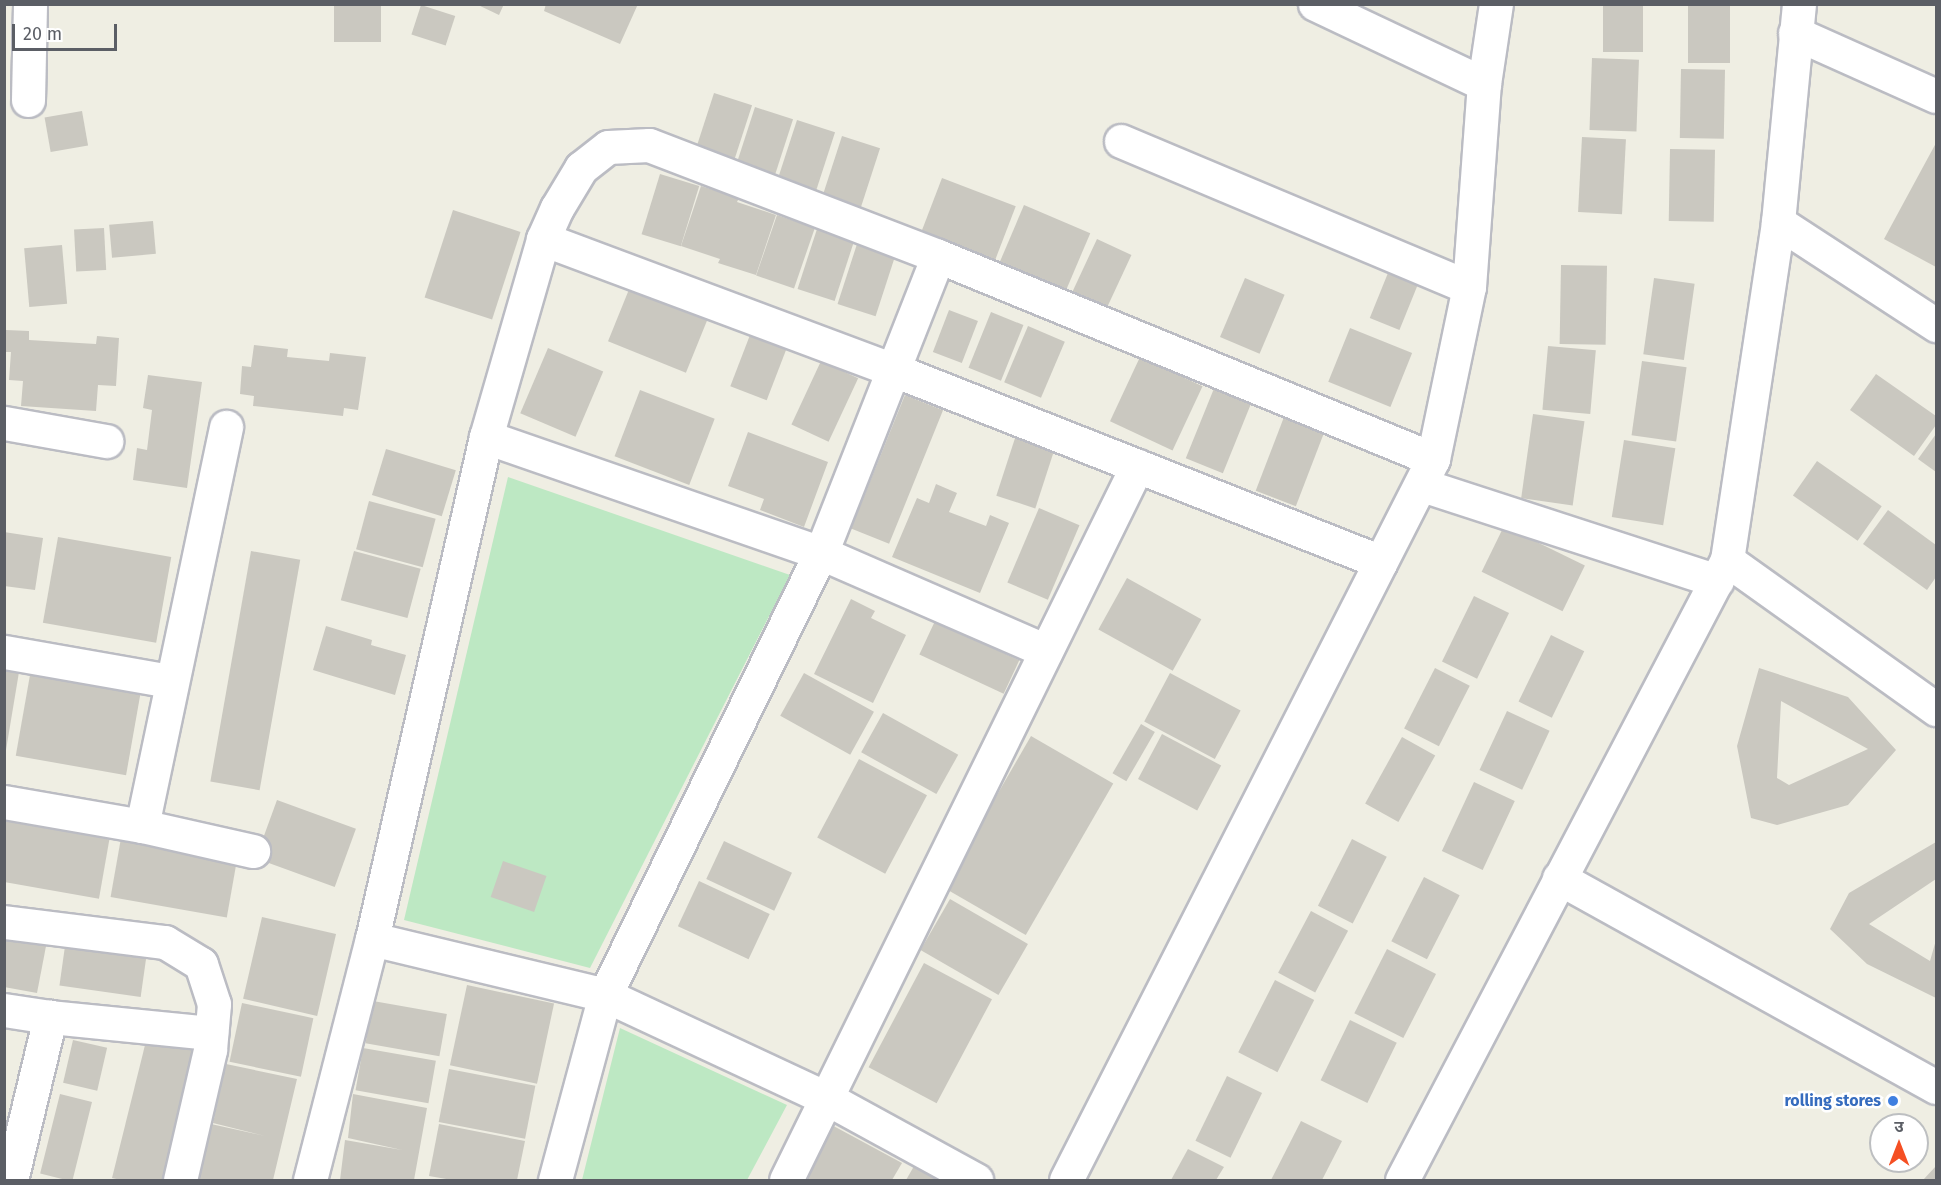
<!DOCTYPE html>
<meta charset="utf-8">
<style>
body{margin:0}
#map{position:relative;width:1941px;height:1185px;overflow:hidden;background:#efeee3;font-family:"Fira Sans","Noto Sans Devanagari",sans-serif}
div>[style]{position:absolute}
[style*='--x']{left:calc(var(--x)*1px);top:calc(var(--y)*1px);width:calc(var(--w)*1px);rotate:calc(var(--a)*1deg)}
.green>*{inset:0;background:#bde8c3}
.building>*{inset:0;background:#cac8c0;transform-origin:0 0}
.roads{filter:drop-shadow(2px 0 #bbbcc3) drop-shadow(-2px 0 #bbbcc3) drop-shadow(0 2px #bbbcc3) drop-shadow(0 -2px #bbbcc3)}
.street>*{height:33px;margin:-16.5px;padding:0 16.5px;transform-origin:16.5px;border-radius:16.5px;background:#fff}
.dots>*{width:16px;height:16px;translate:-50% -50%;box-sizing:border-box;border:3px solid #fff;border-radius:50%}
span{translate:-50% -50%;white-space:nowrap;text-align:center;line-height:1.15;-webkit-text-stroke:5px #fff;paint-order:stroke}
.shop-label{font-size:16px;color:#366cbe;font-weight:700}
.right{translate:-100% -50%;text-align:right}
.frame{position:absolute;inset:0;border:6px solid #5b5e65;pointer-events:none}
.north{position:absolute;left:1869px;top:1113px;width:60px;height:60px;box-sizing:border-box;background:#fff;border:2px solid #bdbfc1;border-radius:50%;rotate:0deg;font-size:16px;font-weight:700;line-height:24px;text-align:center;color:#5b5e65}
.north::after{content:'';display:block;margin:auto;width:21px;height:27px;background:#f54f23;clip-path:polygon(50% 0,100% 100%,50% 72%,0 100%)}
.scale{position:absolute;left:12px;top:24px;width:105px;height:27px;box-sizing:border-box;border:3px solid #5b5e65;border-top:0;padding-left:8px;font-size:18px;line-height:21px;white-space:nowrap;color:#5b5e65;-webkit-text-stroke:4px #fff;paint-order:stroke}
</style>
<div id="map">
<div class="green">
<div style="clip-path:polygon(508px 477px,790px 575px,590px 968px,404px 920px)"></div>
<div style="clip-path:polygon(620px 1028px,787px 1105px,747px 1180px,582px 1180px)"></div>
</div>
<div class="building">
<div style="left:334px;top:4px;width:47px;height:38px"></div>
<div style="clip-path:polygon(476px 4px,504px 4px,499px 15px)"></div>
<div style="clip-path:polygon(546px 4px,638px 4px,620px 44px,544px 11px)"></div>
<div style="left:1603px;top:4px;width:40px;height:48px"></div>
<div style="left:1688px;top:4px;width:42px;height:59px"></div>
<div style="left:421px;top:5px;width:36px;height:31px;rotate:18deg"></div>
<div style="left:1592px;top:58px;width:47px;height:72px;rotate:2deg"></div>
<div style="left:1681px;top:69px;width:44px;height:69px;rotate:1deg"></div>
<div style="left:714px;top:93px;width:40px;height:63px;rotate:18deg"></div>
<div style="left:755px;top:107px;width:40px;height:63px;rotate:18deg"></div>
<div style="left:82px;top:111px;width:35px;height:38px;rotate:80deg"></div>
<div style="left:797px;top:120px;width:40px;height:64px;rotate:18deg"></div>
<div style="left:842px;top:136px;width:40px;height:63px;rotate:18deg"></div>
<div style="left:1582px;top:137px;width:44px;height:75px;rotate:3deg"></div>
<div style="clip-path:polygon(1936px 143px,1936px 267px,1884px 239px)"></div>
<div style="left:1670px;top:149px;width:45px;height:72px;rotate:1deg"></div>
<div style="left:660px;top:174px;width:41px;height:63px;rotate:17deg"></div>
<div style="left:942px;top:178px;width:79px;height:62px;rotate:21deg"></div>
<div style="clip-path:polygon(701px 186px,739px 198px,737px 202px,776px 215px,756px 275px,718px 263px,720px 259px,681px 246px)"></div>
<div style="left:1024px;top:205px;width:72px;height:65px;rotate:23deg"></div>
<div style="left:453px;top:210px;width:71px;height:92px;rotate:18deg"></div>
<div style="left:777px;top:215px;width:40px;height:64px;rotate:19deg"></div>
<div style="left:153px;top:221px;width:33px;height:44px;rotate:85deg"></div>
<div style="left:104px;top:228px;width:42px;height:30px;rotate:87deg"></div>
<div style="left:817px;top:229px;width:39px;height:63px;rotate:18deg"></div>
<div style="left:1097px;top:239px;width:38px;height:60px;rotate:25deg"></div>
<div style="left:857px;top:244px;width:40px;height:63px;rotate:18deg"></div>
<div style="left:62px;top:245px;width:59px;height:38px;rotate:85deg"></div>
<div style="left:1561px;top:265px;width:46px;height:79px;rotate:1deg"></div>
<div style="left:1390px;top:268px;width:32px;height:54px;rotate:22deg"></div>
<div style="left:1245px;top:278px;width:43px;height:64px;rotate:23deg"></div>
<div style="left:1654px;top:278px;width:41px;height:77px;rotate:8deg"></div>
<div style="left:632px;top:282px;width:84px;height:64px;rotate:22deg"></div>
<div style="left:949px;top:310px;width:31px;height:45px;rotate:21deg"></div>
<div style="left:991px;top:312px;width:35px;height:60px;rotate:22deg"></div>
<div style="left:1028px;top:326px;width:40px;height:61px;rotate:23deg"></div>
<div style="left:1350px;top:328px;width:67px;height:58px;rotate:22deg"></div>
<div style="clip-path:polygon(6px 330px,29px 331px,29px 340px,96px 344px,97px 336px,119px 338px,116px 386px,98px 385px,96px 411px,21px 406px,23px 381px,9px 380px,11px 352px,5px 352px)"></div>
<div style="left:750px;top:335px;width:39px;height:55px;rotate:21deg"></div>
<div style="clip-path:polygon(254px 345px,288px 349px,287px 357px,329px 361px,330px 353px,366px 357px,358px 410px,344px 408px,343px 416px,253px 406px,254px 396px,240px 394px,242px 366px,251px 367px)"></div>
<div style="left:1548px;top:346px;width:48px;height:64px;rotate:5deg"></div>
<div style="left:548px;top:348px;width:60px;height:71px;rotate:23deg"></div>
<div style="left:1140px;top:357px;width:69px;height:71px;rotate:25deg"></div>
<div style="left:821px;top:361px;width:41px;height:70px;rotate:25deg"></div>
<div style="left:1642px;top:361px;width:45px;height:75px;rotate:8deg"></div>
<div style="clip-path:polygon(1876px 374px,1936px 416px,1936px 425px,1914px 456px,1850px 410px)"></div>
<div style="clip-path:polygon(148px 375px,202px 382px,187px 488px,133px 480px,137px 448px,147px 450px,152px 410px,143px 408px)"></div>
<div style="left:1215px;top:386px;width:40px;height:78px;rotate:22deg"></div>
<div style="left:640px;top:390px;width:80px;height:71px;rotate:21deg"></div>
<div style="left:905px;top:395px;width:41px;height:144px;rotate:22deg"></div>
<div style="left:1533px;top:414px;width:52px;height:85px;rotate:8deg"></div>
<div style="left:1284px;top:417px;width:43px;height:79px;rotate:21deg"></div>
<div style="clip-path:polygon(748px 432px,828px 462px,804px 527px,760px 510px,764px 499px,728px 486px)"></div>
<div style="left:1017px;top:432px;width:41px;height:67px;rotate:18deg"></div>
<div style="clip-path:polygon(1936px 434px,1936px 472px,1918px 459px)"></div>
<div style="left:1624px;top:440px;width:52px;height:78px;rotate:9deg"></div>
<div style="left:386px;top:449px;width:73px;height:48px;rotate:17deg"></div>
<div style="left:1817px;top:461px;width:79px;height:42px;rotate:35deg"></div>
<div style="clip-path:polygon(936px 484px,957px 493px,949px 512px,986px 526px,990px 515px,1009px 523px,980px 593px,892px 557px,917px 498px,929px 503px)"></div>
<div style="left:369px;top:501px;width:69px;height:50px;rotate:15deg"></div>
<div style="left:1039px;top:508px;width:44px;height:81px;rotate:23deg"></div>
<div style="clip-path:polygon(1888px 510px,1936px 545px,1936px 577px,1927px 590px,1863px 544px)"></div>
<div style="left:1504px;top:526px;width:90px;height:51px;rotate:26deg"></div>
<div style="clip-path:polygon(4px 532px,43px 538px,35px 590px,4px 586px)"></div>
<div style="left:58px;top:537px;width:115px;height:87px;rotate:10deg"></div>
<div style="left:251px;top:551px;width:50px;height:234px;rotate:10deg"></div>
<div style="left:354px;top:551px;width:69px;height:51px;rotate:15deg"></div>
<div style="left:1127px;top:578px;width:85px;height:59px;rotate:29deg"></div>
<div style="left:1474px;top:596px;width:39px;height:73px;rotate:26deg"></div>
<div style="clip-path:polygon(851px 599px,875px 611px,871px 618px,906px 635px,873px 703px,814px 674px)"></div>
<div style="left:935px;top:621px;width:93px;height:37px;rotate:25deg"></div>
<div style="clip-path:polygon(326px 626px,372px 640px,371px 645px,406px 655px,395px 695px,313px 670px)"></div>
<div style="left:1551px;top:635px;width:37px;height:74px;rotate:26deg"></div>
<div style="clip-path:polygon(4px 664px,20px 666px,6px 750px,4px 749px)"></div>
<div style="left:1435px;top:668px;width:39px;height:68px;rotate:27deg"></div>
<div style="clip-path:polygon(evenodd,1759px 668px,1848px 697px,1896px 750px,1848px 805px,1777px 825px,1751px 818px,1737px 746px,1759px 668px,1781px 701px,1868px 749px,1789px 785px,1777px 778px,1781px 701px)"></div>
<div style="left:804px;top:673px;width:80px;height:49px;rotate:29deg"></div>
<div style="left:1170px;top:673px;width:80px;height:55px;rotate:28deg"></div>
<div style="left:30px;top:675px;width:112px;height:82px;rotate:10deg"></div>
<div style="left:1507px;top:711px;width:47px;height:65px;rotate:25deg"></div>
<div style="left:883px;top:713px;width:86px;height:45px;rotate:29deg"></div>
<div style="left:1141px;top:724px;width:16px;height:57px;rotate:30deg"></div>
<div style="left:1162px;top:734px;width:67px;height:51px;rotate:28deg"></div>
<div style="left:1031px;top:736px;width:95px;height:175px;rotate:30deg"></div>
<div style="left:1402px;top:737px;width:38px;height:76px;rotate:29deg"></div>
<div style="left:859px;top:759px;width:77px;height:89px;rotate:28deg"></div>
<div style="left:1474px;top:782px;width:45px;height:76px;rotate:25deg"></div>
<div style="left:277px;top:800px;width:84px;height:62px;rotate:20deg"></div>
<div style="left:4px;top:821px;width:107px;height:60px;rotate:10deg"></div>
<div style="left:121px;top:838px;width:118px;height:60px;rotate:10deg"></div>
<div style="left:1352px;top:839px;width:39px;height:75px;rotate:27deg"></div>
<div style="left:724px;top:841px;width:75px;height:42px;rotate:25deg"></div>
<div style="clip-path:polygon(1936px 842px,1936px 879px,1869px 924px,1930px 961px,1936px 940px,1936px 998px,1867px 964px,1830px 929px,1849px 893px)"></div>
<div style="left:503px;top:861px;width:46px;height:38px;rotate:19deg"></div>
<div style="left:1424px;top:877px;width:40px;height:72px;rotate:27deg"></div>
<div style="left:699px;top:881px;width:78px;height:50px;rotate:25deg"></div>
<div style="left:950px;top:899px;width:90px;height:59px;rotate:30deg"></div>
<div style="left:1311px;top:911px;width:42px;height:70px;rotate:28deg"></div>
<div style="left:262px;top:917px;width:76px;height:84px;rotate:13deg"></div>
<div style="clip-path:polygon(4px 932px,47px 941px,37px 993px,4px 987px)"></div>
<div style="left:66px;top:939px;width:82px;height:47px;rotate:8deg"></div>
<div style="left:1387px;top:949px;width:55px;height:72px;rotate:27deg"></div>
<div style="left:924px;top:963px;width:77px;height:118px;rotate:28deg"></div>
<div style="left:1275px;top:980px;width:44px;height:81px;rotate:27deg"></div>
<div style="left:467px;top:985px;width:89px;height:82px;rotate:12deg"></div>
<div style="left:373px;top:1001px;width:75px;height:43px;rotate:10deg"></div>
<div style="left:242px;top:1003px;width:73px;height:60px;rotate:12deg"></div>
<div style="left:1350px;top:1020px;width:52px;height:67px;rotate:26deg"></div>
<div style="clip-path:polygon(148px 1033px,197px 1046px,164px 1180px,121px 1180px,112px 1178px)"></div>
<div style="left:73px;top:1040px;width:35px;height:44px;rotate:13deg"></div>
<div style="left:363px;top:1048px;width:74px;height:43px;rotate:10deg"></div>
<div style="clip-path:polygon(226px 1064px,297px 1079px,273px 1180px,198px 1180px,211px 1124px,265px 1136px,213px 1123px)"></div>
<div style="left:449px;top:1069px;width:88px;height:54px;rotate:11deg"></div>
<div style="left:1227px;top:1076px;width:39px;height:72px;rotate:26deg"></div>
<div style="left:60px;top:1094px;width:33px;height:82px;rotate:14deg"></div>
<div style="clip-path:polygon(353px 1094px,427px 1108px,414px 1180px,340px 1180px,345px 1140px,402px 1150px,348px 1138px)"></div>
<div style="clip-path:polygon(1301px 1121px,1342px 1141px,1322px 1180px,1271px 1180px)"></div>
<div style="clip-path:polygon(828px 1123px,902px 1163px,892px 1180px,796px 1180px)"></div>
<div style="clip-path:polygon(439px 1124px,525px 1141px,517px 1180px,452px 1180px,429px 1176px)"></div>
<div style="clip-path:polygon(1188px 1149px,1224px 1167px,1216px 1180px,1171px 1180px)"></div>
<div style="clip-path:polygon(917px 1161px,950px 1180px,906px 1180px)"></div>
<div style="clip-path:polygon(1936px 1166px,1936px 1180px,1923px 1180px)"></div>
</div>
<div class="roads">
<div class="street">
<div style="--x:1315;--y:4;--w:187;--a:25.3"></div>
<div style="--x:1795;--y:33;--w:154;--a:24.1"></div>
<div style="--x:28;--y:100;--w:96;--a:-88.8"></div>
<div style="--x:1121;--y:141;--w:377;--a:22.8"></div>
<div style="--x:1778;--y:222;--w:189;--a:33.1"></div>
<div style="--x:543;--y:239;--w:34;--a:-66"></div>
<div style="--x:557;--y:208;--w:47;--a:-59"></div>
<div style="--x:581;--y:168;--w:34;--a:-38"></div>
<div style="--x:608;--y:147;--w:41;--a:-2.8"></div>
<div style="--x:649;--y:145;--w:310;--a:21"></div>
<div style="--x:938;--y:256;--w:535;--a:22.3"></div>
<div style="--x:4;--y:423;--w:104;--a:10"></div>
<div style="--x:486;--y:437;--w:355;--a:19.1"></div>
<div style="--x:821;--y:553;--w:245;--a:23.5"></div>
<div style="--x:1422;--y:485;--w:310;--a:18"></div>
<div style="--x:1727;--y:560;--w:257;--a:35.5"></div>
<div style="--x:4;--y:652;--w:169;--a:9.9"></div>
<div style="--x:4;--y:802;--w:140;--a:9.9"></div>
<div style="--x:142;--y:826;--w:114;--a:12.7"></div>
<div style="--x:142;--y:826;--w:408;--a:-78.1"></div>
<div style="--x:1559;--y:878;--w:431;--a:29"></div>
<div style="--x:4;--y:922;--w:162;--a:7.1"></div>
<div style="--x:165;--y:942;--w:42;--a:31.4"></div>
<div style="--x:201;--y:964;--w:42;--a:72"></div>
<div style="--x:214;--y:1004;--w:46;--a:95"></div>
<div style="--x:210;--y:1050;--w:133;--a:103"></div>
<div style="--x:372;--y:939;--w:240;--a:13.5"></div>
<div style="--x:605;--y:995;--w:246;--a:25"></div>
<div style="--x:828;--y:1099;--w:169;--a:28.7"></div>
<div style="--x:4;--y:1010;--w:47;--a:8.7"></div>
<div style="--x:50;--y:1017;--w:162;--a:5.7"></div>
<div style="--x:11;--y:1180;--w:168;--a:-76.5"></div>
<div style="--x:310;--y:1180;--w:249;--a:-75.6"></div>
<div style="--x:372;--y:939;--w:515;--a:-77.21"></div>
<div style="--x:486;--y:437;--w:206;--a:-73.9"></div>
<div style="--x:543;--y:239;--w:375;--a:20.5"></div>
<div style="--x:894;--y:370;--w:523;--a:21.52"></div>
<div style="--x:555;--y:1180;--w:192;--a:-74.9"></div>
<div style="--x:605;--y:995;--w:492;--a:-64"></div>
<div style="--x:821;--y:553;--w:319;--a:-68.5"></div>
<div style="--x:786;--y:1180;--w:796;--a:-63.82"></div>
<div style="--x:1066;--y:1180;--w:809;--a:-63.02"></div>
<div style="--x:1433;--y:459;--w:176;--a:-78.2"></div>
<div style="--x:1469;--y:287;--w:204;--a:-85.8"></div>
<div style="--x:1484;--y:84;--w:81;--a:-81.5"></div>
<div style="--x:1402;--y:1180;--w:700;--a:-62.34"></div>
<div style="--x:1727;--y:560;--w:342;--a:-81.4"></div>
<div style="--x:1778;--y:222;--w:219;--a:-84.5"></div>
</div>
</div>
<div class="dots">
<div style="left:1893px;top:1101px;background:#3f7fe0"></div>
</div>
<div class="shop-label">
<span class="right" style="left:1881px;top:1101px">rolling stores</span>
</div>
<div class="frame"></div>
<div class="north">उ</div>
<div class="scale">20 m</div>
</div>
